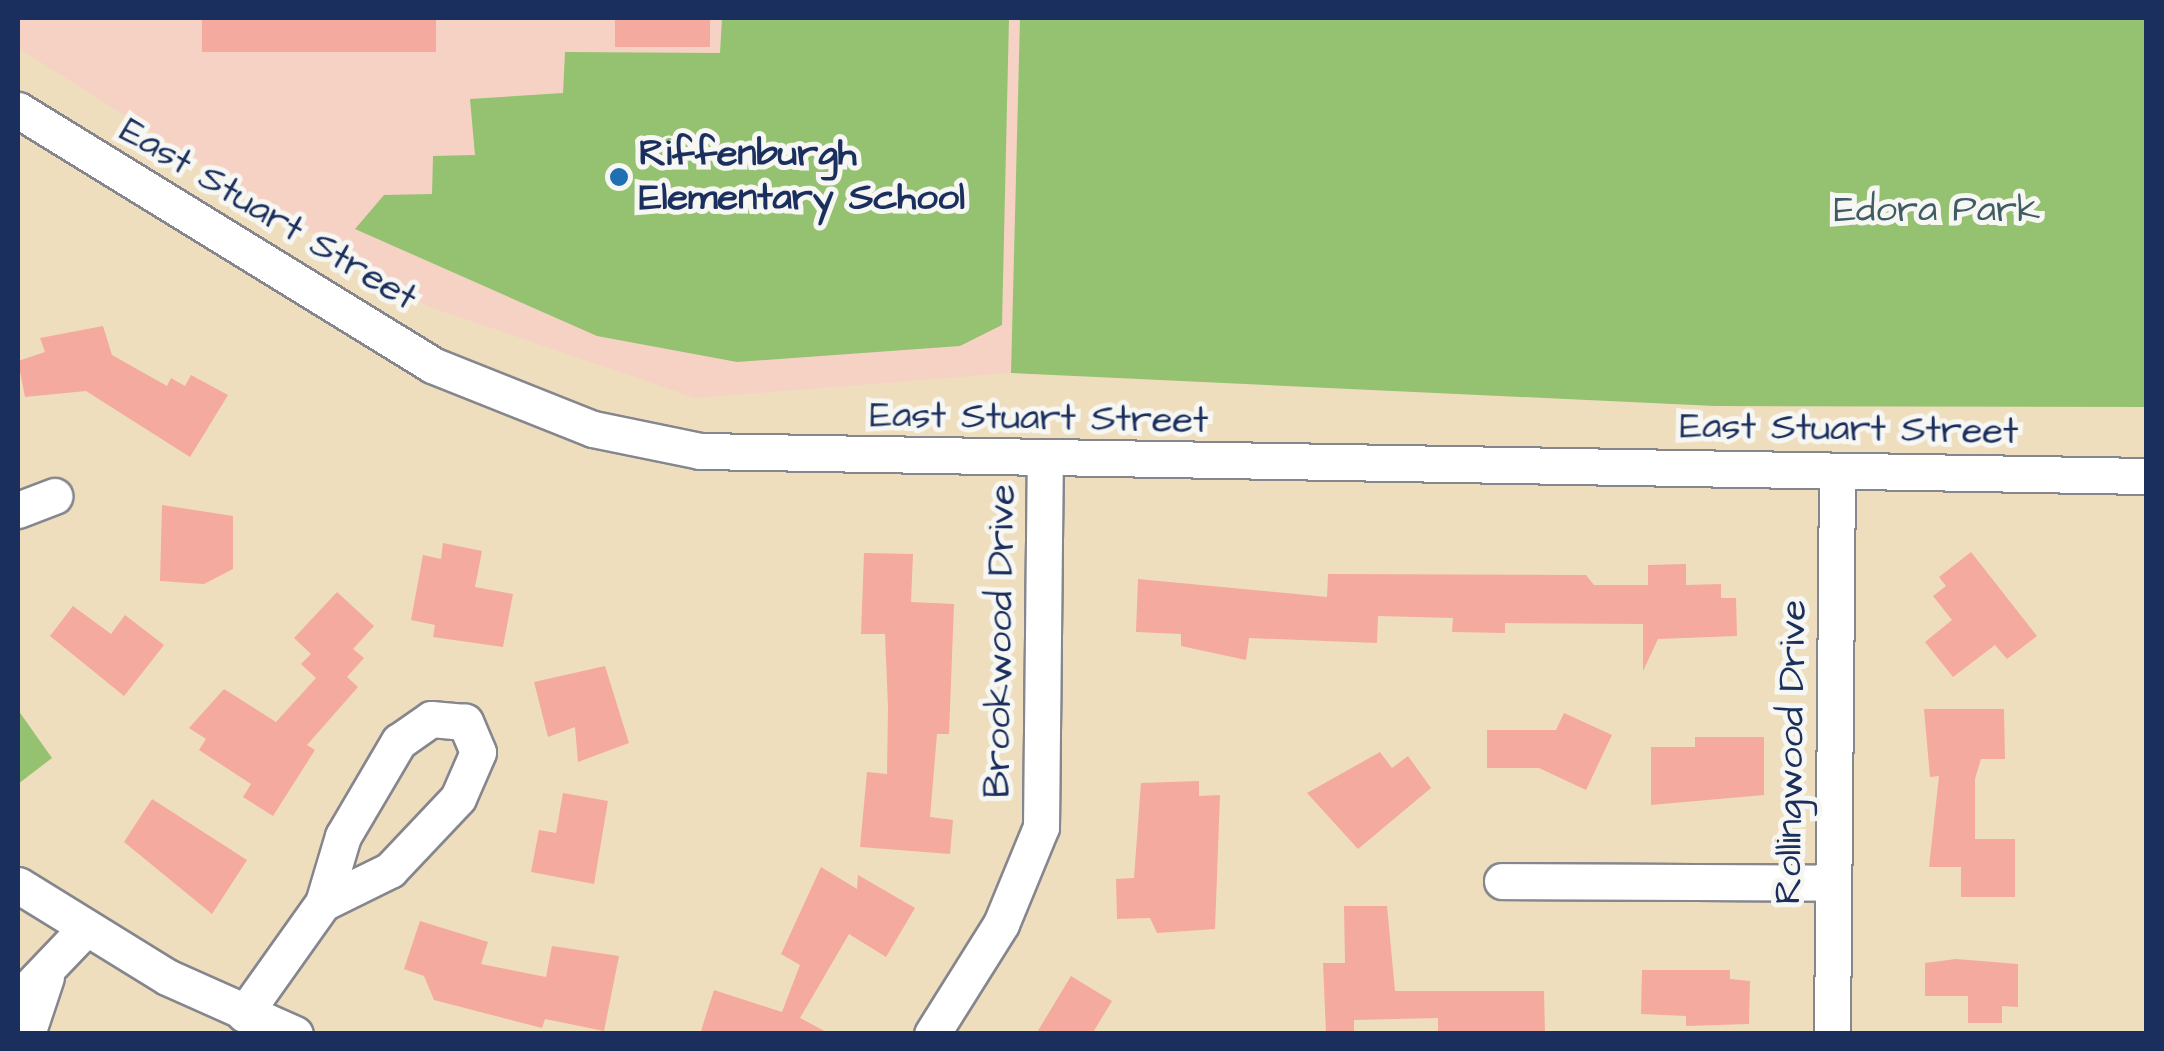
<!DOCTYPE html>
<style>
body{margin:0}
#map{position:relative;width:2164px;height:1051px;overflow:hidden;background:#efdebd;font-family:"Architects Daughter",sans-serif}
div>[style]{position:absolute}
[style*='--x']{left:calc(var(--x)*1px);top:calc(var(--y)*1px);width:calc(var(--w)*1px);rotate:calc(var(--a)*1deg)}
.built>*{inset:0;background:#f6d2c5}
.green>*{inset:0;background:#94c270}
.building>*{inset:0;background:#f4aa9e;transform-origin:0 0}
.roads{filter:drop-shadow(2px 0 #85868e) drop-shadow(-2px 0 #85868e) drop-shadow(0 2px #85868e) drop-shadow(0 -2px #85868e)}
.minor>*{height:35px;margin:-17.5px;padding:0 17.5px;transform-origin:17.5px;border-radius:17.5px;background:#fff}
.dots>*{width:28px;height:28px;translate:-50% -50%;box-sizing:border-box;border:5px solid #f6f6f2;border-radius:50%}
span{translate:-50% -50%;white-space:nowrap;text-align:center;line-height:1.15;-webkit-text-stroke:10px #f6f6f2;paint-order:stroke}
.poi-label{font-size:38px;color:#1b2f5e;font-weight:700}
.left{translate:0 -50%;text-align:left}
.park-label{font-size:38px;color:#3f5b63}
.street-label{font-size:38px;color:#1b2f5e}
.frame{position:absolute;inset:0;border:20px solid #1b2f5e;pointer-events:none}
</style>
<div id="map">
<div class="built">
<div style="clip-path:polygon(18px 18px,1020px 18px,1011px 373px,695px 398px,427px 306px,18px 48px)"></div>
</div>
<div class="green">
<div style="clip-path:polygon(722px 18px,1009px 18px,1002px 325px,960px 346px,737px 362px,597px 336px,355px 229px,384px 195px,432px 194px,433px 156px,475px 155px,470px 99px,563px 93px,565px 52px,720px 53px)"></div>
<div style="clip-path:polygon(1020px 18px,2146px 18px,2146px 407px,1715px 406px,1011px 373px)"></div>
<div style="clip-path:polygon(18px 710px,52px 758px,18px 784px)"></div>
</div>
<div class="building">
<div style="left:202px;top:18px;width:234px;height:34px"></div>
<div style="left:615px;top:18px;width:95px;height:29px"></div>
<div style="clip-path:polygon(103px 326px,112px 355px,167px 386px,171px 378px,185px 386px,191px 375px,228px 395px,190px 457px,86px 391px,25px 397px,18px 361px,45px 352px,40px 338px)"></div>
<div style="clip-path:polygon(162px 505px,233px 516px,233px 569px,204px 584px,160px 581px)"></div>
<div style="clip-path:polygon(443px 543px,482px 551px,475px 587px,513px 594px,503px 647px,433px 637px,435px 625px,411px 620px,423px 555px,441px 559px)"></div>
<div style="clip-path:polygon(1971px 552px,2037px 636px,2007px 659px,1995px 645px,1953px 677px,1925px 642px,1952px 620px,1933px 596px,1946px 586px,1939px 577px)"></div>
<div style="clip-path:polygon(864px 553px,913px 554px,911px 602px,954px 604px,949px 734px,937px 734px,930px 817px,953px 820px,950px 854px,860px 847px,867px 772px,887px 774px,888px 707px,885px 634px,861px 634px)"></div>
<div style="clip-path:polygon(1686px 564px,1686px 585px,1721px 584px,1721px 598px,1736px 598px,1737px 636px,1658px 639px,1643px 671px,1643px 624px,1505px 623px,1505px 633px,1452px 632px,1453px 618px,1378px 616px,1377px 643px,1249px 638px,1246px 660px,1181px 646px,1181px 634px,1136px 632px,1138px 579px,1327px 597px,1328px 574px,1586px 575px,1594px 585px,1648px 585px,1648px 565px)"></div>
<div style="clip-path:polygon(337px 592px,374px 626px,353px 649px,364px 658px,347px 677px,358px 687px,307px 745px,315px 750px,273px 816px,243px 797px,251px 784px,199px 750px,206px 739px,189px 728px,224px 689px,276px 722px,316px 678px,301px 664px,311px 654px,294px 638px)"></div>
<div style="clip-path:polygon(73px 606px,111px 634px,125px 615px,164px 645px,124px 696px,50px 636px)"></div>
<div style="clip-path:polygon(605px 666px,629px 743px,578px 762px,575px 727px,548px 737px,534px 682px)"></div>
<div style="clip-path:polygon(1924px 709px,2004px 709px,2005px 759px,1981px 759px,1975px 779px,1975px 839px,2015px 839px,2015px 897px,1961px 897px,1961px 867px,1929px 867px,1939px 776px,1930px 777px)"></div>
<div style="clip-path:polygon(1564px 713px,1612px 735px,1586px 790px,1539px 768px,1487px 768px,1487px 730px,1556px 730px)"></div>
<div style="clip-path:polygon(1695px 737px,1764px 737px,1764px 795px,1651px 805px,1651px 747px,1695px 747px)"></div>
<div style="clip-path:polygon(1380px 752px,1392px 768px,1408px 756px,1431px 788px,1358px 849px,1307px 793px)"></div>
<div style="clip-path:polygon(1199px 781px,1199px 796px,1220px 795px,1215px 929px,1157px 933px,1150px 918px,1117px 919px,1116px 879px,1134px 878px,1141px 783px)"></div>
<div style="clip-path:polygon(563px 793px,608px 801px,594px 884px,531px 872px,539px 830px,556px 833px)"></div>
<div style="clip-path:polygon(152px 799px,247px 860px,212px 914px,124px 842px)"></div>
<div style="clip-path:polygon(821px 867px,857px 889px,858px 875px,915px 908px,886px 957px,849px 934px,800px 1018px,830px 1034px,700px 1034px,714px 990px,782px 1012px,800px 965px,781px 954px)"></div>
<div style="clip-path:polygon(1344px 906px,1387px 906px,1395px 991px,1544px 991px,1545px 1034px,1438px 1034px,1438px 1018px,1354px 1020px,1354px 1032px,1326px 1033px,1323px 963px,1345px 963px)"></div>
<div style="clip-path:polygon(420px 921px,488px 942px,481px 964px,546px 977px,552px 946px,619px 956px,604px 1031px,545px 1019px,542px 1028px,434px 1000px,424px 976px,404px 969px)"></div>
<div style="clip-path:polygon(1956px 959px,2018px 964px,2018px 1007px,2002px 1006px,2002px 1023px,1968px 1023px,1968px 996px,1925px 996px,1925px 963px)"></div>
<div style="clip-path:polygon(1642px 970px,1730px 970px,1730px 979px,1750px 981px,1749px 1024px,1686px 1026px,1686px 1016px,1641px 1014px)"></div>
<div style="clip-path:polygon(1071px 976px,1112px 1001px,1092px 1034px,1036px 1034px)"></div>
</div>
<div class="roads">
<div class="minor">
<div style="--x:18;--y:110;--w:486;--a:31.6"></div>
<div style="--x:432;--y:365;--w:173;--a:21.7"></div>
<div style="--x:593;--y:429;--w:109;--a:11.6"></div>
<div style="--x:700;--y:451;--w:1446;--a:0.99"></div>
<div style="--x:18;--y:510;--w:39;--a:-21"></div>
<div style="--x:1502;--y:881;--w:331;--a:0.3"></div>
<div style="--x:18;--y:885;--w:175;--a:31.7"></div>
<div style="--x:167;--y:977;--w:140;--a:24"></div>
<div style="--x:18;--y:999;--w:95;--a:-46.3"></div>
<div style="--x:244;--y:1014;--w:136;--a:-54.6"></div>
<div style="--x:323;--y:903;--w:75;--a:-26.2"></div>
<div style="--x:390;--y:870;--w:99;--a:-46.6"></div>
<div style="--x:458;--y:798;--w:50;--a:-66.5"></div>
<div style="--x:478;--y:752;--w:33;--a:-113"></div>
<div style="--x:465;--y:722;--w:34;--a:-175"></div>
<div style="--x:431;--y:719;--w:39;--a:145"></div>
<div style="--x:399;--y:741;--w:110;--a:120.5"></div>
<div style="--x:343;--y:836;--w:70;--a:106.6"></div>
<div style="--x:27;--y:1034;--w:60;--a:-71.6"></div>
<div style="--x:932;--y:1034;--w:130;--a:-57.9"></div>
<div style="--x:1001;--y:924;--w:105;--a:-67.6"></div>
<div style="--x:1041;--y:827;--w:366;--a:-89.4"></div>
<div style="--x:1832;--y:1034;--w:562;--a:-89.49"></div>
</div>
</div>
<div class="dots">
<div style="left:619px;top:177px;background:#1f6fb2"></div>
</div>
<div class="poi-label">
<span class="left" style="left:639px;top:177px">Riffenburgh<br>Elementary School</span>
</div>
<div class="park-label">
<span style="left:1937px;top:211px">Edora Park</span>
</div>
<div class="street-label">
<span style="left:268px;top:215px;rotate:31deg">East Stuart Street</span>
<span style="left:1039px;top:419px;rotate:1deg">East Stuart Street</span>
<span style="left:1849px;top:430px;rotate:1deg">East Stuart Street</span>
<span style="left:1001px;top:641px;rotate:-89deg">Brookwood Drive</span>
<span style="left:1792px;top:752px;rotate:-89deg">Rollingwood Drive</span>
</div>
<div class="frame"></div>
</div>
